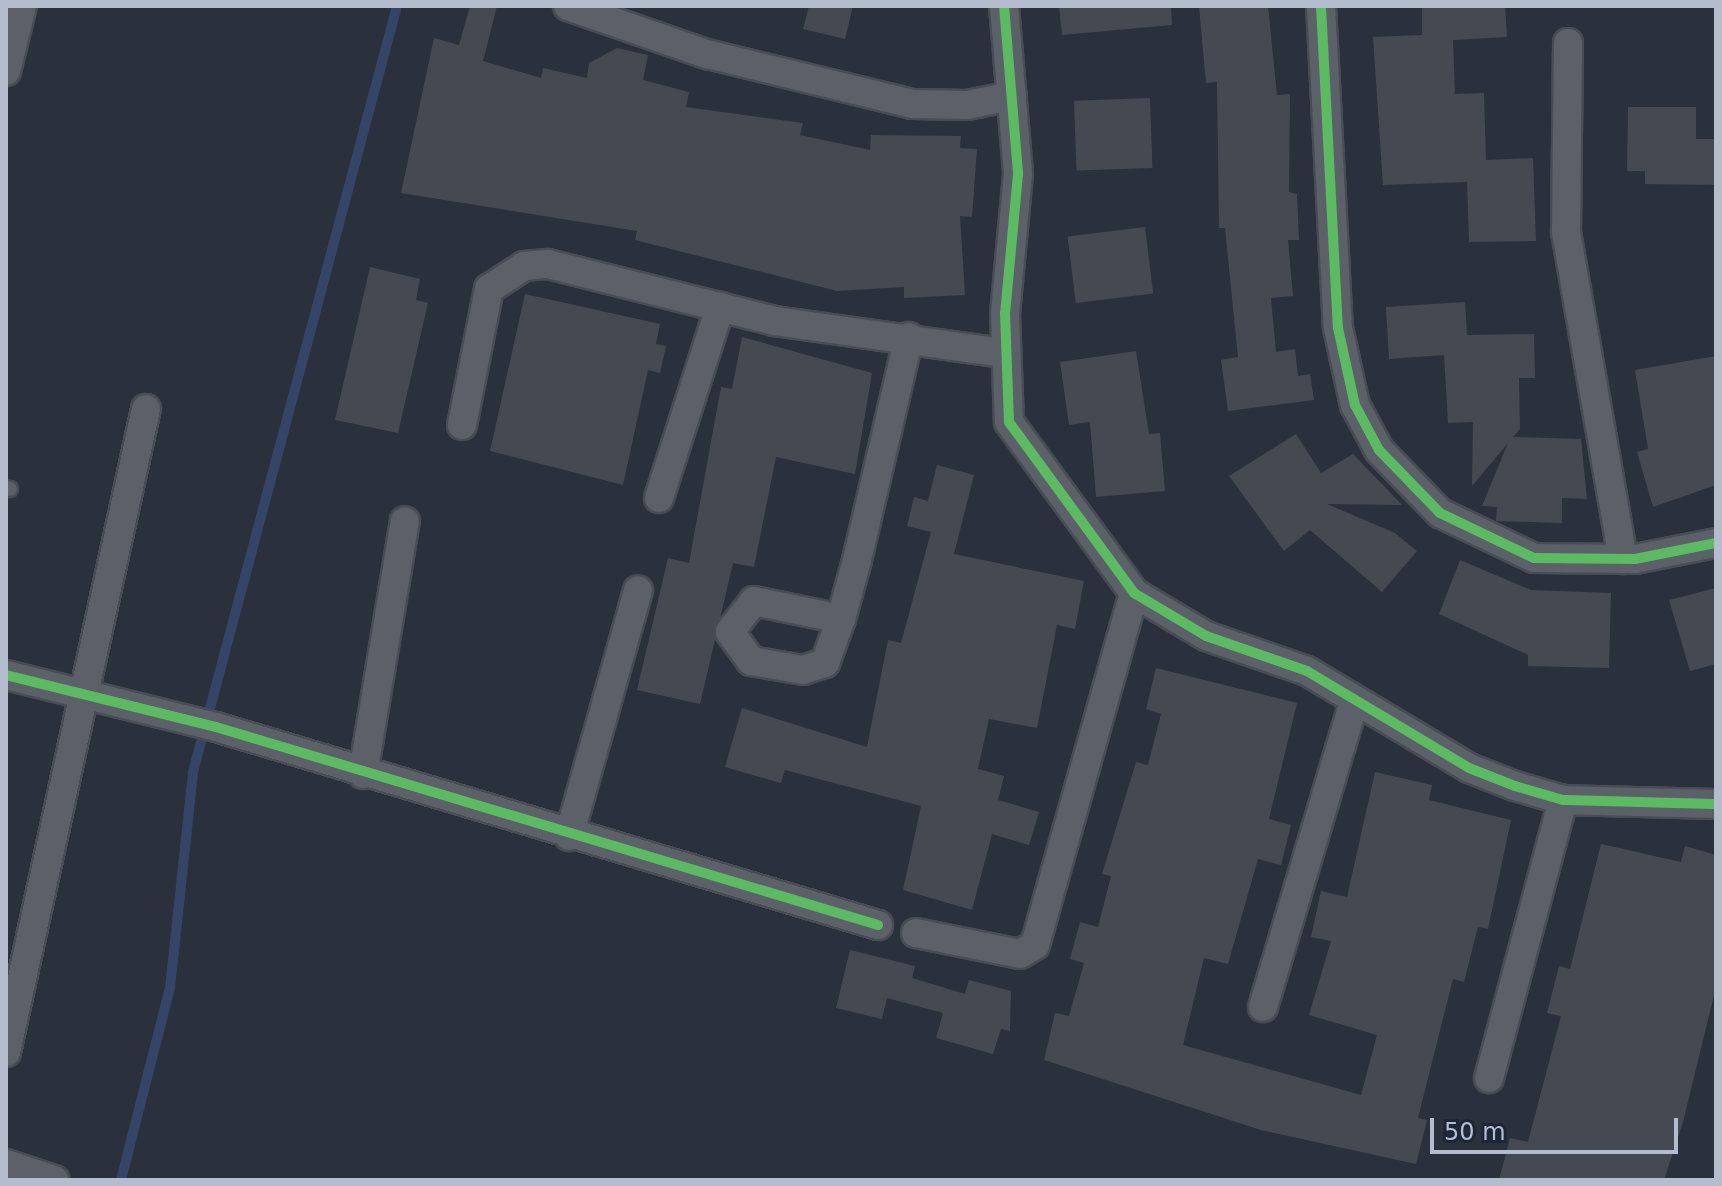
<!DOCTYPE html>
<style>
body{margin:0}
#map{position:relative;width:1722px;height:1186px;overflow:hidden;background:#2b313c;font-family:"DejaVu Sans",sans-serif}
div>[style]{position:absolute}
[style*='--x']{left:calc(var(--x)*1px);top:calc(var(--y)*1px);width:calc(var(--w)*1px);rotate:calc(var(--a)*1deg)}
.stream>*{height:10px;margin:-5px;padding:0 5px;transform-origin:5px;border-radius:5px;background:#354568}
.building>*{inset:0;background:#444952;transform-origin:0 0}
.roads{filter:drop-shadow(2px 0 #474c55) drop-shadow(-2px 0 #474c55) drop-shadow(0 2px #474c55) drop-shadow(0 -2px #474c55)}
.service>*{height:14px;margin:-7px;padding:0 7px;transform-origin:7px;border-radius:7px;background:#5c6069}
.minor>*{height:28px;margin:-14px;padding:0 14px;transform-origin:14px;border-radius:14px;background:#5c6069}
.cycleway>*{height:10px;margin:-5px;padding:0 5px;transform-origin:5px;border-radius:5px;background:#5cba63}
span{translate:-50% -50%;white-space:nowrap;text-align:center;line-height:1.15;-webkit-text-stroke:6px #1d2539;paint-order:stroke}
.frame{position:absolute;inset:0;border:8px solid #b5bccd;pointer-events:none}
.scale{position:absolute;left:1430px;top:1118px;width:248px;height:36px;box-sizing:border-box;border:4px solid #b5bccd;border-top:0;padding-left:10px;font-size:24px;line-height:28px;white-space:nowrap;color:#b5bccd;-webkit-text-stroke:6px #1d2539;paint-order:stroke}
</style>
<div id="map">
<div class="stream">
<div style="--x:121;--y:1180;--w:198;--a:-75.7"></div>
<div style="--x:170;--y:988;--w:217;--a:-83.9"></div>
<div style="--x:193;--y:772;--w:793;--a:-75.09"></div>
</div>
<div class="building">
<div style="clip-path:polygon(470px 6px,497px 6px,483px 61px,541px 78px,543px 68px,587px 78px,589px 63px,617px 48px,648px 55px,643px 80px,689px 92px,686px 107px,803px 123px,800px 135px,870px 150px,871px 135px,961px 136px,960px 148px,977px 149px,972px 217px,960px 216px,965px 295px,904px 298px,904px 287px,837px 291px,635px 240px,637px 231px,401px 193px,434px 38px,459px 45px)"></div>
<div style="clip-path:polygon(809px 6px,853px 6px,845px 39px,803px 29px)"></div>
<div style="clip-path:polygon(1059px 6px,1171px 6px,1172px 25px,1062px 35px)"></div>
<div style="clip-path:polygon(1199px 6px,1268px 6px,1277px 95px,1290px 94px,1289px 192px,1297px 194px,1299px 240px,1288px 240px,1293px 296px,1271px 298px,1276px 352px,1295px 349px,1298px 376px,1310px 374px,1314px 400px,1228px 411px,1221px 360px,1238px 357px,1225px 228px,1219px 228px,1217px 82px,1206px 83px)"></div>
<div style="clip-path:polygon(1422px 6px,1505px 6px,1507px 37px,1453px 40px,1455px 94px,1484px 93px,1486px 160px,1533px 158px,1536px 241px,1469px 242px,1467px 182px,1383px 185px,1373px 37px,1422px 35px)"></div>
<div style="left:1150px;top:98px;width:70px;height:76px;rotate:88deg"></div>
<div style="clip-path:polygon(1628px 107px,1696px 107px,1696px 139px,1716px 139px,1716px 185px,1645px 184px,1645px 171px,1627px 171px)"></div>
<div style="left:1145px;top:227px;width:67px;height:78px;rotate:83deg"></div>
<div style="clip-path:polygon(370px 267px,420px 279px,416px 300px,428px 303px,398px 433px,335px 420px)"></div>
<div style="clip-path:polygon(525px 294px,660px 324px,656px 344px,666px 346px,660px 373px,648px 370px,623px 485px,490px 451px)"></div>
<div style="clip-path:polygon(1465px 302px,1467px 335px,1534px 334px,1535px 378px,1519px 378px,1520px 429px,1513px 437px,1581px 439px,1587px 499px,1562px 498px,1562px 523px,1496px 521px,1497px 507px,1482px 506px,1508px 443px,1472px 486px,1473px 422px,1448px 423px,1444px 355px,1389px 359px,1386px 307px)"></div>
<div style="clip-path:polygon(742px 337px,872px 373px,855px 474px,776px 457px,754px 567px,733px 563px,700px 704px,637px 690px,668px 558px,689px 563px,721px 387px,732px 389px)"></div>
<div style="clip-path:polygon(1136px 351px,1149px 434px,1160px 433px,1165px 491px,1096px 497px,1090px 422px,1069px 425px,1060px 362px)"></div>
<div style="clip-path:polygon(1716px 356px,1716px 485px,1653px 507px,1637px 452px,1648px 449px,1635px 370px)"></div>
<div style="clip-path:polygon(1296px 434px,1321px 473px,1353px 454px,1402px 505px,1327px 504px,1395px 533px,1417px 551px,1382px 592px,1310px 530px,1284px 551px,1229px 476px)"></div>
<div style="clip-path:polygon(937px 465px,974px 475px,954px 554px,1084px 581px,1075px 629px,1057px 625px,1037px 728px,989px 719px,978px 769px,1004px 776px,998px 800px,1039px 812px,1029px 845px,992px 834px,972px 910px,903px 890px,921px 806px,785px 770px,781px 783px,725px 767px,742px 708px,867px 747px,888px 640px,901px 643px,931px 532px,907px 526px,914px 497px,928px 501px)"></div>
<div style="clip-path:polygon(1460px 560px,1531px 590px,1611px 593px,1609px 668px,1528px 666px,1528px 655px,1439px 614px)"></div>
<div style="clip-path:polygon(1716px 588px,1716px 664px,1690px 671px,1669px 600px)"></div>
<div style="clip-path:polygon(1156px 668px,1297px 703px,1269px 819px,1291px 825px,1281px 865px,1258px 859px,1228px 964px,1204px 958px,1183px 1045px,1361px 1095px,1377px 1035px,1309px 1015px,1331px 941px,1311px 937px,1321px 891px,1347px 897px,1375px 772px,1432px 785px,1429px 800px,1511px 820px,1488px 929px,1478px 927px,1464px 982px,1453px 979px,1418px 1118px,1427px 1120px,1416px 1164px,1261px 1130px,1044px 1060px,1055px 1013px,1069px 1016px,1084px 963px,1070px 959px,1080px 922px,1098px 927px,1111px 876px,1102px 874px,1136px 762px,1148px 765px,1161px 714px,1146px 709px)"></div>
<div style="clip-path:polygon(1601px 844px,1681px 862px,1685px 846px,1716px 855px,1716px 987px,1683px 1122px,1664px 1180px,1499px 1180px,1510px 1138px,1528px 1142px,1561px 1016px,1547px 1013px,1559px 966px,1570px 969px)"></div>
<div style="clip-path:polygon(850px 950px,915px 966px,912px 978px,965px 994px,969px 980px,1011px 991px,1010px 1031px,1001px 1029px,993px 1054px,936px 1038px,943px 1013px,887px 998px,882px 1019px,836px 1008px)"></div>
</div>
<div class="roads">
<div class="service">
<div style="--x:6;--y:488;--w:4;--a:14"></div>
</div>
<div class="minor">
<div style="--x:568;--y:6;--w:147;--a:19.1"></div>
<div style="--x:707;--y:54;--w:211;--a:13.7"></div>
<div style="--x:912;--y:104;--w:55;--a:1"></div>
<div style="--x:967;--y:105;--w:46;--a:-11.3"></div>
<div style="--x:1004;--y:6;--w:169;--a:85.2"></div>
<div style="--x:1018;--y:174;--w:140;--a:95.3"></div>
<div style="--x:1005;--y:313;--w:109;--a:87.9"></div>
<div style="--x:1009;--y:422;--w:212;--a:53.8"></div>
<div style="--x:1134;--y:593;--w:84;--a:30.8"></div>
<div style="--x:1206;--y:636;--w:107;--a:19.1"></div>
<div style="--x:1307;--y:671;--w:189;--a:30.9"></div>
<div style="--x:1469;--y:768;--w:49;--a:21.4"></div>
<div style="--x:1515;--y:786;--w:50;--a:16.3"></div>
<div style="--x:1563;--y:800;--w:153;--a:1.5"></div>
<div style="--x:1321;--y:6;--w:322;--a:87"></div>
<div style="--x:1338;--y:328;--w:79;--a:77.6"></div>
<div style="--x:1355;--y:405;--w:51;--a:61.9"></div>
<div style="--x:1379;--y:450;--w:88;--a:45.9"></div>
<div style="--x:1440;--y:513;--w:104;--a:25.6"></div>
<div style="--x:1534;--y:558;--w:101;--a:0.6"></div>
<div style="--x:1635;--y:559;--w:83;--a:-11.2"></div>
<div style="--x:1568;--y:43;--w:189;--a:90.6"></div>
<div style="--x:1566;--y:232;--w:332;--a:80.1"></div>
<div style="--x:6;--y:71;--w:67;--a:-76.2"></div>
<div style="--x:462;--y:425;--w:139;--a:-78.8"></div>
<div style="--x:489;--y:289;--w:42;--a:-33.3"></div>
<div style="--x:524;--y:266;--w:24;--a:-5"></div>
<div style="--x:548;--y:264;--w:234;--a:14.1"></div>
<div style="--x:775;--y:321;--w:231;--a:8"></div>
<div style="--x:659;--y:498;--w:201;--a:-72.3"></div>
<div style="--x:841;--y:619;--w:89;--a:-168.3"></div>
<div style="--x:754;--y:601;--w:39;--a:128"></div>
<div style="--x:730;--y:632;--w:36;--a:54"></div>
<div style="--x:751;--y:661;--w:53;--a:9.8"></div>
<div style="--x:803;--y:670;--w:23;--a:-18"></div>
<div style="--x:825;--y:663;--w:47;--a:-70"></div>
<div style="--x:841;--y:619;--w:61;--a:-74.8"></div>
<div style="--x:857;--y:560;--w:229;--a:-76.9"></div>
<div style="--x:6;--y:675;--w:216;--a:13.9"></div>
<div style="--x:216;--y:727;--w:691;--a:16.65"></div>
<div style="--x:363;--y:774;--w:256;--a:-80.6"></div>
<div style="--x:569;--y:836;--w:255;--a:-74.3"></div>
<div style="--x:916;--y:933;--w:106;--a:11.4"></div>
<div style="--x:1020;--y:954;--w:17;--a:-31"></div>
<div style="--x:1035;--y:945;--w:366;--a:-74.3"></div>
<div style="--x:1263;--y:1007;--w:319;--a:-73.4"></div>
<div style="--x:6;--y:1052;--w:658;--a:-77.72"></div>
<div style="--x:1489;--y:1078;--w:288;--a:-75.1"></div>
<div style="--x:6;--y:1164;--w:51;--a:18.4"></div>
</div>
</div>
<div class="cycleway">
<div style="--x:1004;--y:6;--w:169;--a:85.2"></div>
<div style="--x:1018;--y:174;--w:140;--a:95.3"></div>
<div style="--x:1005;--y:313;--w:109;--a:87.9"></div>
<div style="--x:1009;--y:422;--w:212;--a:53.8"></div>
<div style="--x:1134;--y:593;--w:84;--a:30.8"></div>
<div style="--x:1206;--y:636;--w:107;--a:19.1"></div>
<div style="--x:1307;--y:671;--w:189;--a:30.9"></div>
<div style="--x:1469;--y:768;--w:49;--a:21.4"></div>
<div style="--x:1515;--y:786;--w:50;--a:16.3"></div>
<div style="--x:1563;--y:800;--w:153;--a:1.5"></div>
<div style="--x:1321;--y:6;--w:322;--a:87"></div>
<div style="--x:1338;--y:328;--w:79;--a:77.6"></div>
<div style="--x:1355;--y:405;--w:51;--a:61.9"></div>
<div style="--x:1379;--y:450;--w:88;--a:45.9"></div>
<div style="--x:1440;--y:513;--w:104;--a:25.6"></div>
<div style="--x:1534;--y:558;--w:101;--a:0.6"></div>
<div style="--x:1635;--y:559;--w:83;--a:-11.2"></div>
<div style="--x:6;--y:675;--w:216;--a:13.9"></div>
<div style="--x:216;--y:727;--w:691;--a:16.65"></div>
</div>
<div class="frame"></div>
<div class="scale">50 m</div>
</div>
